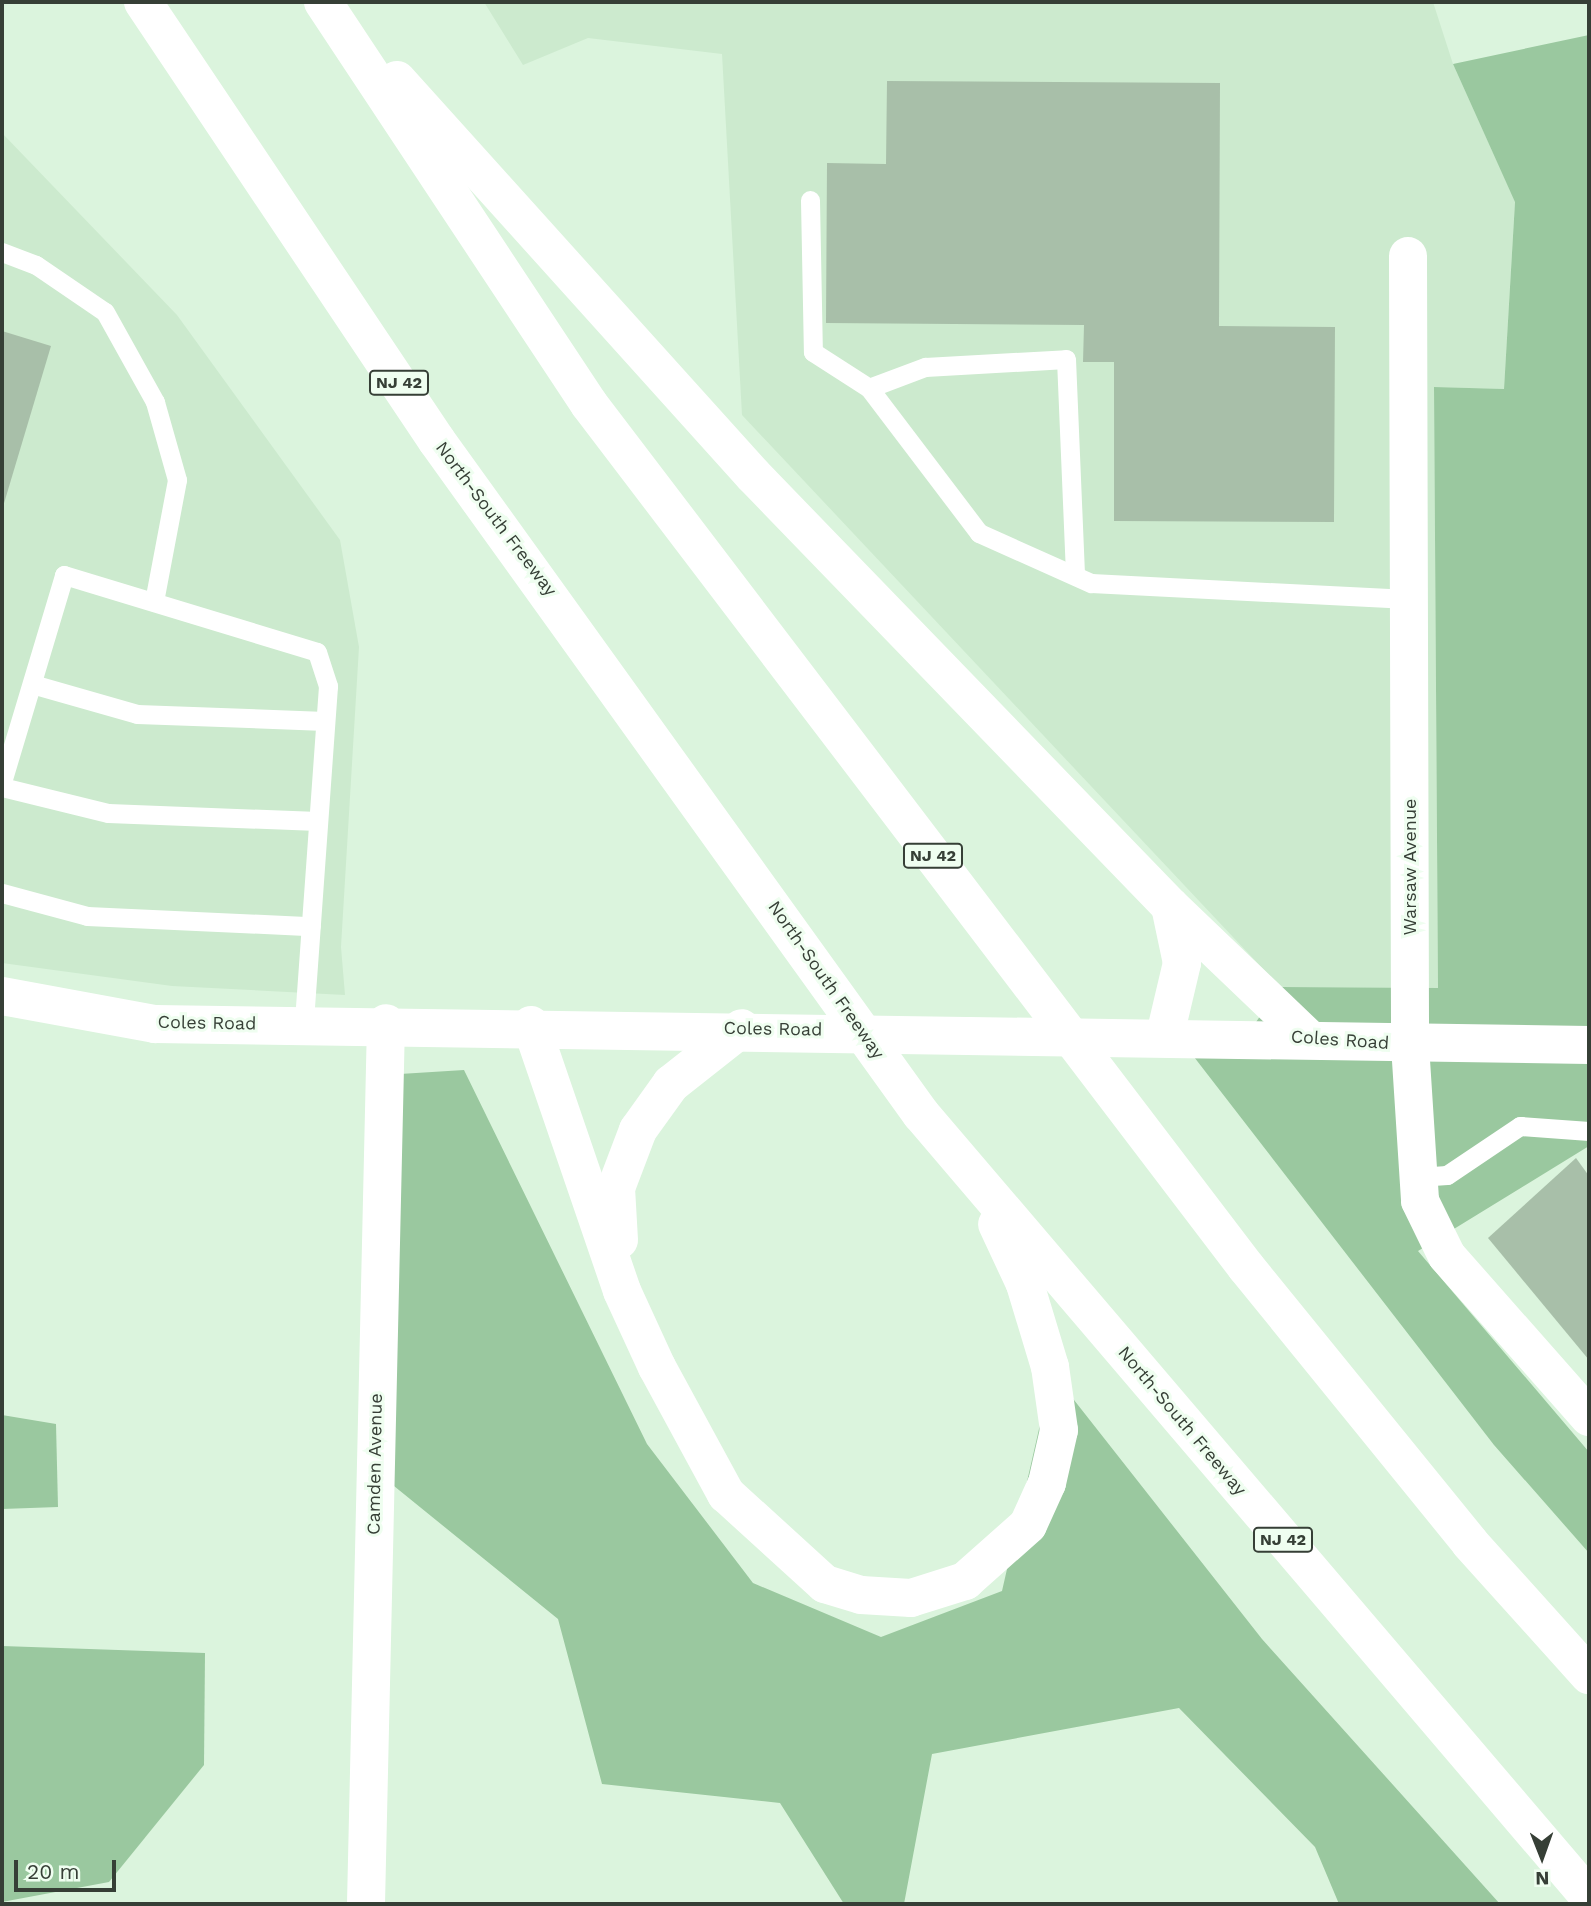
<!DOCTYPE html>
<style>
body{margin:0}
#map{position:relative;width:1591px;height:1906px;overflow:hidden;background:#dbf4dd;font-family:"Work Sans",sans-serif}
div>[style]{position:absolute}
[style*='--x']{left:calc(var(--x)*1px);top:calc(var(--y)*1px);width:calc(var(--w)*1px);rotate:calc(var(--a)*1deg)}
.built>*{inset:0;background:#cceace}
.green>*{inset:0;background:#9ac89f}
.building>*{inset:0;background:#a8bfa9}
.lane>*{height:19px;margin:-9.5px;padding:0 9.5px;transform-origin:9.5px;border-radius:9.5px;background:#fff}
.street>*{height:38px;margin:-19px;padding:0 19px;transform-origin:19px;border-radius:19px;background:#fff}
.secondary>*{height:38px;margin:-19px;padding:0 19px;transform-origin:19px;border-radius:19px;background:#fff}
.highway>*{height:38px;margin:-19px;padding:0 19px;transform-origin:19px;border-radius:19px;background:#fff}
span{translate:-50% -50%;white-space:nowrap;text-align:center;line-height:1.15;-webkit-text-stroke:6px #effef0;paint-order:stroke}
.shield-label span{padding:2px 5px;background:#effef0;border:2px solid;border-radius:5px;-webkit-text-stroke-width:0}
.shield-label{font-size:16px;color:#363f36;font-weight:700}
.street-label{font-size:18px;color:#363f36}
.frame{position:absolute;inset:0;border:4px solid #363f36;pointer-events:none}
.north{position:absolute;left:1507px;top:1822px;width:70px;height:70px;-webkit-text-stroke:5px #effef0;paint-order:stroke;rotate:179deg;font-size:19px;font-weight:700;line-height:28px;text-align:center;color:#363f36}
.north::after{content:'';display:block;margin:auto;width:24px;height:32px;background:#363f36;clip-path:polygon(50% 0,100% 100%,50% 72%,0 100%)}
.scale{position:absolute;left:14px;top:1860px;width:102px;height:32px;box-sizing:border-box;border:4px solid #363f36;border-top:0;padding-left:9px;font-size:21px;line-height:24px;white-space:nowrap;color:#363f36;-webkit-text-stroke:5px #effef0;paint-order:stroke}
</style>
<div id="map">
<div class="built">
<div style="clip-path:polygon(484px 2px,1433px 2px,1453px 64px,1515px 201px,1504px 389px,1434px 387px,1438px 988px,1280px 987px,742px 415px,722px 54px,588px 38px,523px 65px)"></div>
<div style="clip-path:polygon(2px 133px,177px 315px,340px 540px,359px 647px,341px 947px,345px 995px,172px 986px,2px 963px)"></div>
</div>
<div class="green">
<div style="clip-path:polygon(1589px 35px,1589px 1146px,1418px 1251px,1589px 1452px,1589px 1553px,1494px 1445px,1184px 1044px,1241px 1044px,1280px 987px,1438px 988px,1434px 387px,1504px 389px,1515px 202px,1453px 64px)"></div>
<div style="clip-path:polygon(464px 1070px,647px 1444px,753px 1583px,881px 1637px,1002px 1591px,1052px 1372px,1262px 1639px,1500px 1904px,1339px 1904px,1315px 1847px,1179px 1708px,932px 1754px,904px 1904px,844px 1904px,780px 1803px,602px 1784px,558px 1619px,394px 1486px,368px 1076px)"></div>
<div style="clip-path:polygon(2px 1415px,56px 1424px,58px 1507px,2px 1509px)"></div>
<div style="clip-path:polygon(2px 1646px,205px 1653px,204px 1765px,109px 1882px,2px 1902px)"></div>
</div>
<div class="building">
<div style="clip-path:polygon(887px 81px,1220px 83px,1219px 326px,1335px 327px,1334px 522px,1114px 521px,1114px 362px,1083px 362px,1084px 325px,826px 323px,827px 163px,886px 164px)"></div>
<div style="clip-path:polygon(2px 331px,51px 346px,2px 510px)"></div>
<div style="clip-path:polygon(1576px 1158px,1589px 1176px,1589px 1360px,1488px 1238px)"></div>
</div>
<div class="lane">
<div style="--x:810;--y:200;--w:152;--a:88.9"></div>
<div style="--x:813;--y:352;--w:67;--a:32.7"></div>
<div style="--x:869;--y:388;--w:182;--a:52.8"></div>
<div style="--x:979;--y:533;--w:123;--a:24.1"></div>
<div style="--x:1091;--y:583;--w:318;--a:2.9"></div>
<div style="--x:2;--y:252;--w:36;--a:21"></div>
<div style="--x:36;--y:265;--w:83;--a:34.3"></div>
<div style="--x:105;--y:312;--w:103;--a:60.9"></div>
<div style="--x:155;--y:402;--w:81;--a:74.2"></div>
<div style="--x:177;--y:480;--w:124;--a:100.7"></div>
<div style="--x:869;--y:388;--w:60;--a:-20.6"></div>
<div style="--x:925;--y:367;--w:141;--a:-3.2"></div>
<div style="--x:1066;--y:359;--w:216;--a:87.6"></div>
<div style="--x:32;--y:684;--w:109;--a:15.9"></div>
<div style="--x:137;--y:714;--w:188;--a:2.1"></div>
<div style="--x:2;--y:782;--w:216;--a:-73.3"></div>
<div style="--x:64;--y:575;--w:264;--a:16.9"></div>
<div style="--x:317;--y:652;--w:36;--a:72"></div>
<div style="--x:328;--y:686;--w:339;--a:94.1"></div>
<div style="--x:2;--y:787;--w:109;--a:13.8"></div>
<div style="--x:108;--y:813;--w:210;--a:2.2"></div>
<div style="--x:2;--y:893;--w:88;--a:15.1"></div>
<div style="--x:87;--y:916;--w:224;--a:2.6"></div>
<div style="--x:1418;--y:1177;--w:29;--a:-4"></div>
<div style="--x:1447;--y:1175;--w:88;--a:-33.9"></div>
<div style="--x:1520;--y:1126;--w:69;--a:4.1"></div>
</div>
<div class="street">
<div style="--x:1408;--y:256;--w:789;--a:89.85"></div>
<div style="--x:1410;--y:1045;--w:156;--a:86.3"></div>
<div style="--x:1420;--y:1201;--w:61;--a:63.9"></div>
<div style="--x:1447;--y:1256;--w:215;--a:48.6"></div>
<div style="--x:366;--y:1904;--w:881;--a:-88.7"></div>
</div>
<div class="secondary">
<div style="--x:2;--y:996;--w:156;--a:10.4"></div>
<div style="--x:155;--y:1024;--w:1434;--a:0.84"></div>
</div>
<div class="highway">
<div style="--x:143;--y:2;--w:528;--a:56.19"></div>
<div style="--x:437;--y:441;--w:829;--a:54.28"></div>
<div style="--x:921;--y:1114;--w:1029;--a:49.53"></div>
<div style="--x:323;--y:2;--w:482;--a:56.5"></div>
<div style="--x:589;--y:404;--w:1085;--a:52.72"></div>
<div style="--x:1246;--y:1267;--w:355;--a:50.9"></div>
<div style="--x:1470;--y:1543;--w:178;--a:48"></div>
<div style="--x:397;--y:80;--w:532;--a:47.97"></div>
<div style="--x:753;--y:475;--w:600;--a:45.95"></div>
<div style="--x:1170;--y:906;--w:190;--a:43.7"></div>
<div style="--x:531;--y:1025;--w:281;--a:71.1"></div>
<div style="--x:622;--y:1291;--w:84;--a:65.3"></div>
<div style="--x:657;--y:1367;--w:145;--a:61.5"></div>
<div style="--x:726;--y:1494;--w:134;--a:42.3"></div>
<div style="--x:825;--y:1584;--w:38;--a:17"></div>
<div style="--x:861;--y:1595;--w:50;--a:3.4"></div>
<div style="--x:911;--y:1598;--w:57;--a:-17.5"></div>
<div style="--x:965;--y:1581;--w:84;--a:-41.6"></div>
<div style="--x:1028;--y:1525;--w:46;--a:-65.7"></div>
<div style="--x:1047;--y:1483;--w:54;--a:-77.2"></div>
<div style="--x:1059;--y:1430;--w:64;--a:-98.1"></div>
<div style="--x:1050;--y:1367;--w:87;--a:-106.8"></div>
<div style="--x:1025;--y:1284;--w:66;--a:-115"></div>
<div style="--x:1165;--y:1035;--w:74;--a:-76.7"></div>
<div style="--x:1182;--y:963;--w:58;--a:-101.9"></div>
<div style="--x:619;--y:1240;--w:52;--a:-93.3"></div>
<div style="--x:616;--y:1188;--w:62;--a:-69.2"></div>
<div style="--x:638;--y:1130;--w:57;--a:-54.3"></div>
<div style="--x:671;--y:1084;--w:90;--a:-38.3"></div>
</div>
<div class="shield-label">
<span style="left:399px;top:383px">NJ 42</span>
<span style="left:933px;top:856px">NJ 42</span>
<span style="left:1283px;top:1540px">NJ 42</span>
</div>
<div class="street-label">
<span style="left:496px;top:519px;rotate:53deg">North-South Freeway</span>
<span style="left:1410px;top:867px;rotate:-90deg">Warsaw Avenue</span>
<span style="left:826px;top:980px;rotate:55deg">North-South Freeway</span>
<span style="left:207px;top:1023px;rotate:1deg">Coles Road</span>
<span style="left:773px;top:1029px;rotate:1deg">Coles Road</span>
<span style="left:1340px;top:1040px;rotate:4deg">Coles Road</span>
<span style="left:1182px;top:1421px;rotate:50deg">North-South Freeway</span>
<span style="left:375px;top:1464px;rotate:-89deg">Camden Avenue</span>
</div>
<div class="frame"></div>
<div class="north">N</div>
<div class="scale">20 m</div>
</div>
